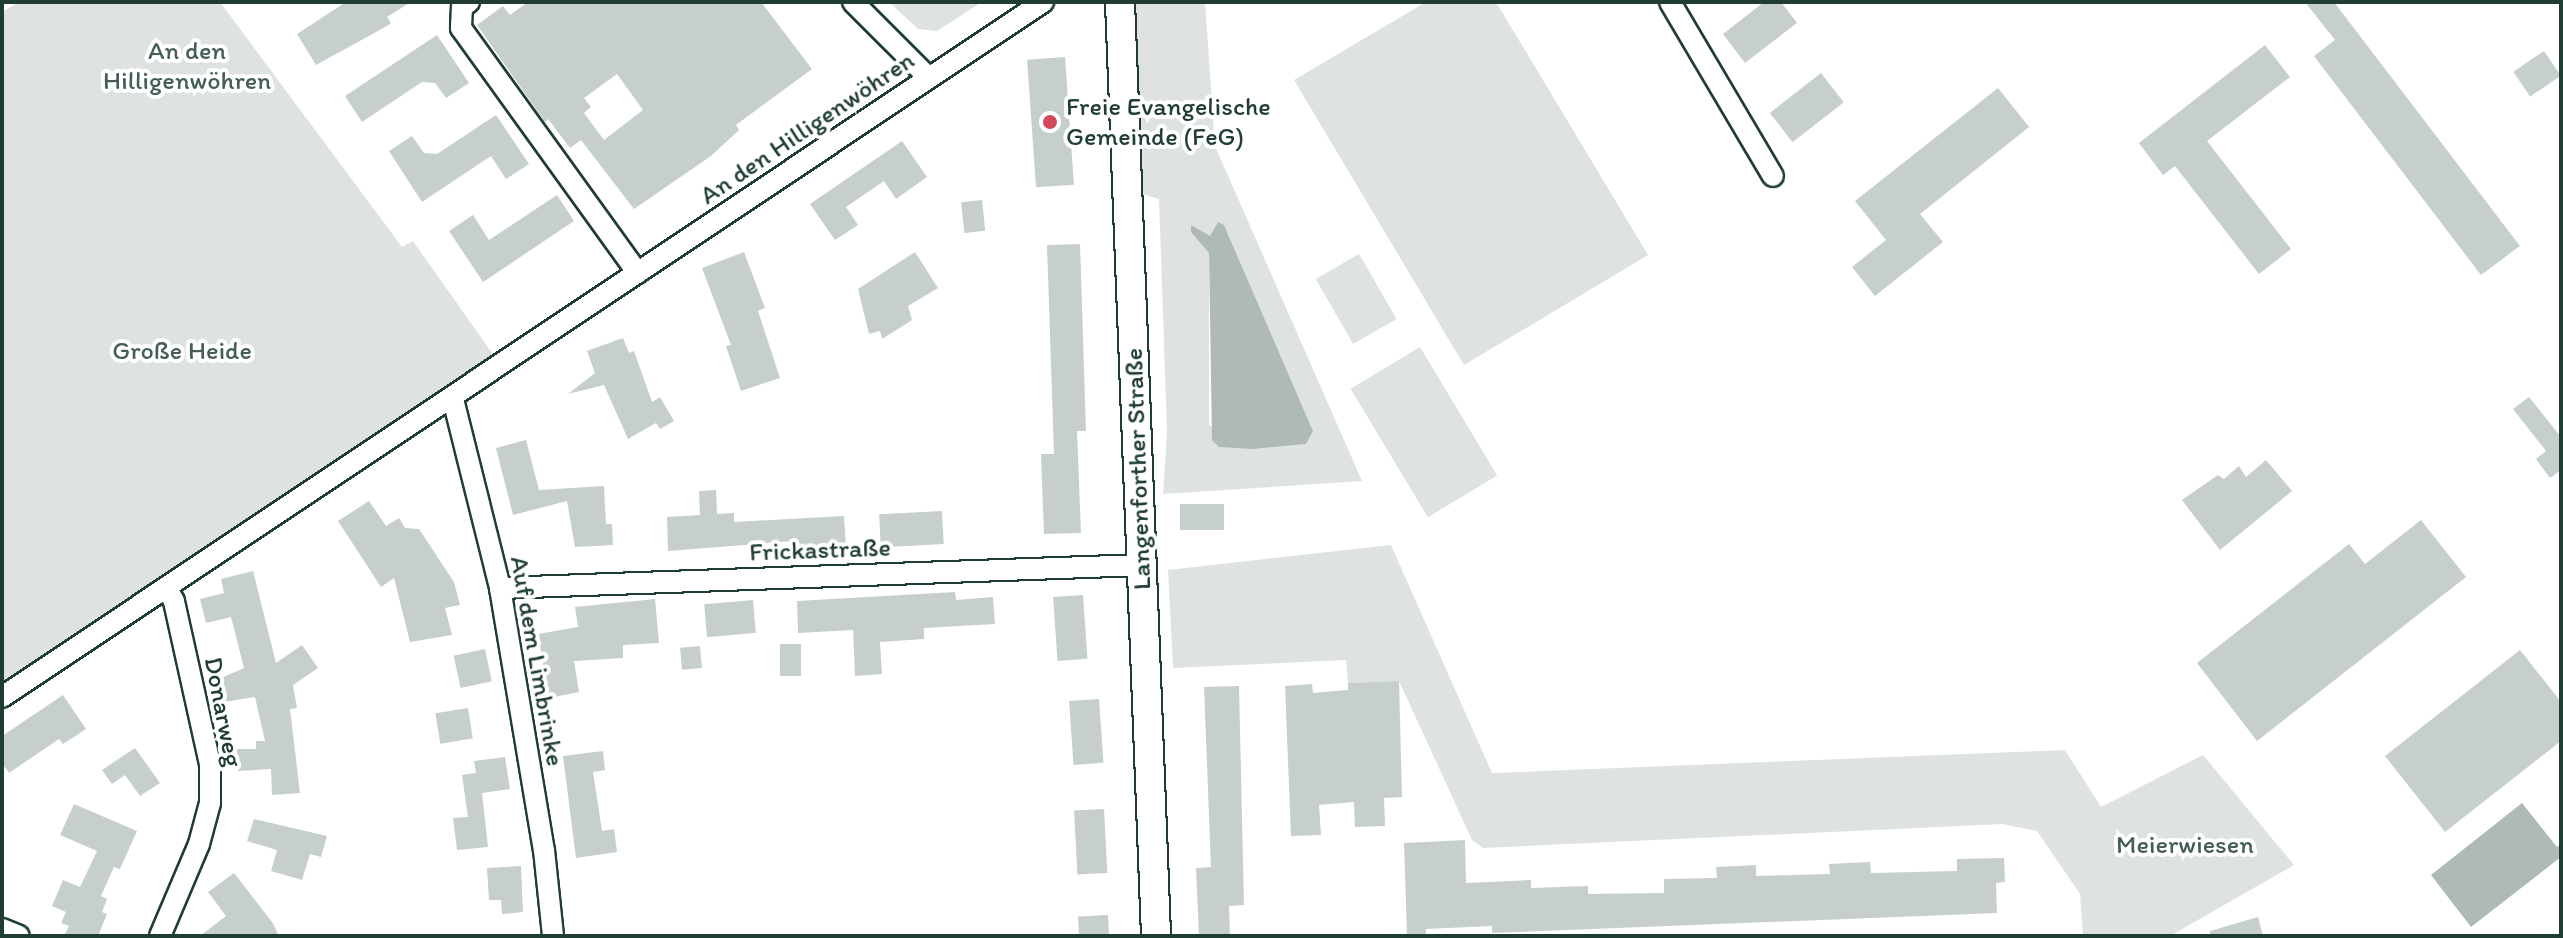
<!DOCTYPE html>
<meta charset="utf-8">
<style>
body{margin:0}
#map{position:relative;width:2563px;height:938px;overflow:hidden;background:#fff;font-family:Itim,sans-serif}
div>[style]{position:absolute}
[style*='--x']{left:calc(var(--x)*1px);top:calc(var(--y)*1px);width:calc(var(--w)*1px);rotate:calc(var(--a)*1deg)}
.green>*{inset:0;background:#dee3e2;transform-origin:0 0}
.water>*{inset:0;background:#afbab7}
.building>*{inset:0;background:#c7cfcc;transform-origin:0 0}
.roads{filter:drop-shadow(2px 0 #1f3d34) drop-shadow(-2px 0 #1f3d34) drop-shadow(0 2px #1f3d34) drop-shadow(0 -2px #1f3d34)}
.minor>*{height:20px;margin:-10px;padding:0 10px;transform-origin:10px;border-radius:10px;background:#fff}
.secondary>*{height:28px;margin:-14px;padding:0 14px;transform-origin:14px;border-radius:14px;background:#fff}
.dots>*{width:22px;height:22px;translate:-50% -50%;box-sizing:border-box;border:4px solid #fff;border-radius:50%}
span{translate:-50% -50%;white-space:nowrap;text-align:center;line-height:1.15;-webkit-text-stroke:8px #fff;paint-order:stroke}
.park-label{font-size:26px;color:#455e57}
.poi-label{font-size:26px;color:#1f3d34}
.left{translate:0 -50%;text-align:left}
.street-label{font-size:26px;color:#1f3d34}
.frame{position:absolute;inset:0;border:4px solid #1f3d34;pointer-events:none}
</style>
<div id="map">
<div class="green">
<div style="clip-path:polygon(19px 2px,220px 2px,402px 247px,413px 241px,497px 360px,2px 688px,2px 12px)"></div>
<div style="clip-path:polygon(889px 2px,982px 2px,937px 31px,918px 29px)"></div>
<div style="clip-path:polygon(evenodd,1133px 2px,1205px 2px,1215px 146px,1362px 481px,1163px 494px,1167px 431px,1159px 199px,1142px 194px,1133px 2px,1224px 225px,1313px 431px,1306px 444px,1254px 449px,1209px 425px,1209px 253px,1224px 225px)"></div>
<div style="clip-path:polygon(1426px 2px,1496px 2px,1648px 255px,1464px 365px,1294px 80px)"></div>
<div style="left:1359px;top:254px;width:75px;height:50px;rotate:60deg"></div>
<div style="left:1420px;top:347px;width:150px;height:81px;rotate:59deg"></div>
<div style="clip-path:polygon(1391px 545px,1492px 773px,2065px 750px,2101px 807px,2203px 755px,2294px 865px,2170px 936px,2083px 936px,2080px 894px,2037px 831px,2003px 824px,1483px 848px,1472px 840px,1399px 681px,1348px 683px,1346px 660px,1173px 668px,1168px 570px)"></div>
</div>
<div class="water">
<div style="clip-path:polygon(1218px 222px,1224px 225px,1313px 431px,1306px 444px,1254px 449px,1219px 447px,1212px 440px,1209px 253px,1191px 232px,1191px 225px,1210px 236px)"></div>
<div style="clip-path:polygon(2522px 803px,2557px 847px,2561px 844px,2561px 857px,2471px 927px,2431px 875px)"></div>
</div>
<div class="building">
<div style="clip-path:polygon(346px 2px,411px 2px,387px 17px,391px 23px,387px 26px,316px 65px,297px 34px)"></div>
<div style="clip-path:polygon(evenodd,528px 2px,761px 2px,812px 69px,736px 125px,739px 130px,711px 156px,634px 209px,581px 140px,570px 148px,548px 119px,545px 122px,477px 25px,503px 6px,510px 15px,528px 2px,617px 74px,643px 110px,604px 140px,584px 113px,591px 107px,584px 98px,617px 74px)"></div>
<div style="clip-path:polygon(1764px 2px,1781px 2px,1797px 23px,1745px 63px,1723px 34px)"></div>
<div style="clip-path:polygon(2305px 2px,2334px 2px,2520px 246px,2481px 275px,2314px 56px,2335px 40px)"></div>
<div style="clip-path:polygon(437px 35px,469px 83px,446px 98px,435px 83px,422px 82px,362px 122px,345px 96px)"></div>
<div style="clip-path:polygon(2265px 45px,2290px 77px,2207px 141px,2291px 249px,2259px 274px,2175px 166px,2163px 175px,2139px 143px)"></div>
<div style="left:2544px;top:51px;width:30px;height:37px;rotate:56deg"></div>
<div style="left:1065px;top:57px;width:128px;height:38px;rotate:86deg"></div>
<div style="left:1821px;top:73px;width:37px;height:65px;rotate:52deg"></div>
<div style="clip-path:polygon(1998px 88px,2029px 127px,1920px 214px,1943px 242px,1875px 296px,1852px 267px,1886px 240px,1855px 201px)"></div>
<div style="clip-path:polygon(496px 115px,529px 164px,506px 179px,491px 156px,422px 202px,389px 151px,412px 136px,424px 153px,437px 154px)"></div>
<div style="clip-path:polygon(902px 141px,927px 177px,896px 199px,884px 181px,846px 207px,858px 225px,835px 240px,810px 204px)"></div>
<div style="clip-path:polygon(557px 195px,574px 221px,483px 282px,449px 231px,473px 215px,489px 240px)"></div>
<div style="left:982px;top:200px;width:31px;height:21px;rotate:84deg"></div>
<div style="clip-path:polygon(1080px 244px,1086px 431px,1077px 431px,1081px 533px,1044px 534px,1041px 454px,1054px 454px,1047px 245px)"></div>
<div style="clip-path:polygon(744px 252px,765px 308px,758px 311px,780px 378px,741px 391px,726px 346px,731px 345px,702px 268px)"></div>
<div style="clip-path:polygon(915px 252px,938px 288px,908px 306px,912px 320px,882px 339px,880px 331px,869px 334px,858px 289px)"></div>
<div style="clip-path:polygon(623px 338px,629px 353px,634px 351px,652px 402px,660px 397px,674px 421px,660px 429px,656px 423px,628px 439px,604px 385px,568px 394px,595px 373px,587px 351px)"></div>
<div style="clip-path:polygon(2529px 397px,2561px 437px,2561px 470px,2550px 478px,2536px 459px,2546px 451px,2513px 409px)"></div>
<div style="clip-path:polygon(526px 440px,539px 490px,604px 486px,606px 524px,612px 524px,613px 545px,575px 547px,567px 501px,513px 515px,496px 448px)"></div>
<div style="clip-path:polygon(2266px 460px,2292px 491px,2220px 550px,2182px 500px,2218px 475px,2224px 479px,2239px 466px,2246px 477px)"></div>
<div style="clip-path:polygon(716px 490px,717px 514px,734px 513px,734px 522px,844px 516px,846px 549px,794px 552px,794px 541px,668px 551px,667px 517px,700px 515px,699px 491px)"></div>
<div style="clip-path:polygon(369px 501px,386px 526px,399px 518px,405px 528px,419px 529px,454px 582px,460px 605px,445px 608px,452px 635px,410px 642px,394px 578px,381px 587px,338px 521px)"></div>
<div style="left:1224px;top:504px;width:26px;height:44px;rotate:90deg"></div>
<div style="left:942px;top:511px;width:33px;height:63px;rotate:87deg"></div>
<div style="clip-path:polygon(2421px 520px,2466px 577px,2257px 741px,2197px 663px,2349px 544px,2365px 564px)"></div>
<div style="clip-path:polygon(253px 571px,276px 663px,302px 645px,318px 668px,293px 685px,297px 708px,290px 709px,300px 793px,272px 795px,271px 769px,238px 771px,237px 749px,256px 749px,256px 741px,265px 741px,255px 697px,224px 702px,219px 679px,244px 668px,231px 617px,206px 623px,200px 599px,224px 593px,221px 579px)"></div>
<div style="clip-path:polygon(955px 592px,956px 600px,993px 597px,995px 624px,924px 628px,924px 639px,880px 642px,882px 674px,855px 676px,853px 630px,798px 633px,797px 601px)"></div>
<div style="left:1083px;top:595px;width:64px;height:30px;rotate:86deg"></div>
<div style="clip-path:polygon(655px 599px,659px 643px,623px 645px,623px 658px,574px 661px,579px 692px,549px 698px,538px 634px,578px 627px,575px 607px)"></div>
<div style="left:753px;top:600px;width:33px;height:49px;rotate:85deg"></div>
<div style="left:780px;top:644px;width:21px;height:32px"></div>
<div style="left:700px;top:646px;width:22px;height:20px;rotate:85deg"></div>
<div style="left:485px;top:649px;width:33px;height:32px;rotate:78deg"></div>
<div style="clip-path:polygon(2520px 650px,2561px 702px,2561px 741px,2445px 832px,2385px 756px)"></div>
<div style="clip-path:polygon(1399px 681px,1402px 797px,1384px 798px,1385px 826px,1355px 827px,1354px 802px,1319px 805px,1321px 835px,1291px 836px,1285px 686px,1312px 684px,1313px 693px,1348px 690px,1348px 683px)"></div>
<div style="clip-path:polygon(1239px 686px,1244px 905px,1229px 906px,1230px 936px,1199px 936px,1196px 868px,1211px 867px,1204px 687px)"></div>
<div style="clip-path:polygon(63px 695px,86px 729px,63px 744px,59px 739px,9px 773px,2px 763px,2px 736px)"></div>
<div style="left:1099px;top:699px;width:64px;height:30px;rotate:86deg"></div>
<div style="left:468px;top:708px;width:31px;height:33px;rotate:81deg"></div>
<div style="clip-path:polygon(135px 748px,160px 783px,140px 796px,125px 775px,112px 784px,102px 770px)"></div>
<div style="clip-path:polygon(603px 751px,605px 770px,593px 772px,602px 831px,614px 829px,617px 852px,576px 858px,563px 756px)"></div>
<div style="clip-path:polygon(505px 757px,510px 789px,482px 793px,488px 847px,457px 850px,453px 818px,468px 817px,462px 775px,476px 773px,474px 761px)"></div>
<div style="clip-path:polygon(74px 804px,137px 831px,120px 869px,114px 867px,101px 896px,107px 899px,102px 912px,107px 914px,98px 936px,64px 936px,69px 926px,61px 923px,66px 912px,52px 906px,63px 880px,80px 887px,97px 851px,60px 835px)"></div>
<div style="left:1104px;top:809px;width:64px;height:30px;rotate:87deg"></div>
<div style="clip-path:polygon(254px 819px,327px 836px,321px 857px,310px 854px,302px 880px,271px 871px,277px 850px,247px 841px)"></div>
<div style="clip-path:polygon(1465px 840px,1466px 883px,1531px 880px,1531px 888px,1588px 886px,1588px 894px,1664px 893px,1664px 879px,1717px 878px,1716px 867px,1756px 865px,1756px 876px,1830px 874px,1829px 864px,1870px 862px,1871px 873px,1957px 871px,1957px 859px,2004px 858px,2005px 882px,1996px 883px,1997px 913px,1492px 933px,1492px 926px,1426px 929px,1426px 936px,1407px 936px,1404px 843px)"></div>
<div style="clip-path:polygon(521px 866px,523px 912px,502px 914px,501px 900px,489px 900px,487px 868px)"></div>
<div style="clip-path:polygon(234px 873px,272px 922px,279px 936px,200px 936px,226px 916px,208px 892px)"></div>
<div style="left:1108px;top:915px;width:21px;height:30px;rotate:87deg"></div>
<div style="clip-path:polygon(2258px 917px,2263px 936px,2210px 936px,2210px 931px)"></div>
</div>
<div class="roads">
<div class="minor">
<div style="--x:469;--y:2;--w:9;--a:144"></div>
<div style="--x:462;--y:7;--w:21;--a:93"></div>
<div style="--x:461;--y:28;--w:302;--a:54.2"></div>
<div style="--x:853;--y:2;--w:106;--a:45"></div>
<div style="--x:1670;--y:2;--w:202;--a:59.4"></div>
<div style="--x:453;--y:399;--w:195;--a:76"></div>
<div style="--x:500;--y:588;--w:266;--a:80.5"></div>
<div style="--x:544;--y:850;--w:86;--a:84"></div>
<div style="--x:500;--y:588;--w:642;--a:-2.05"></div>
<div style="--x:2;--y:697;--w:1252;--a:-33.73"></div>
<div style="--x:2;--y:929;--w:18;--a:22"></div>
<div style="--x:160;--y:936;--w:100;--a:-67"></div>
<div style="--x:199;--y:844;--w:42;--a:-75"></div>
<div style="--x:210;--y:803;--w:39;--a:-90"></div>
<div style="--x:210;--y:764;--w:167;--a:-102.5"></div>
<div style="--x:174;--y:601;--w:14;--a:-120"></div>
</div>
<div class="secondary">
<div style="--x:1120;--y:2;--w:935;--a:87.79"></div>
</div>
</div>
<div class="dots">
<div style="left:1050px;top:122px;background:#d1495b"></div>
</div>
<div class="park-label">
<span style="left:187px;top:66px">An den<br>Hilligenwöhren</span>
<span style="left:182px;top:351px">Große Heide</span>
<span style="left:2185px;top:845px">Meierwiesen</span>
</div>
<div class="poi-label">
<span class="left" style="left:1066px;top:122px">Freie Evangelische<br>Gemeinde (FeG)</span>
</div>
<div class="street-label">
<span style="left:807px;top:128px;rotate:-34deg">An den Hilligenwöhren</span>
<span style="left:1138px;top:469px;rotate:-92deg">Langenforther Straße</span>
<span style="left:820px;top:550px;rotate:-2deg">Frickastraße</span>
<span style="left:537px;top:661px;rotate:80deg">Auf dem Limbrinke</span>
<span style="left:223px;top:712px;rotate:79deg">Donarweg</span>
</div>
<div class="frame"></div>
</div>
